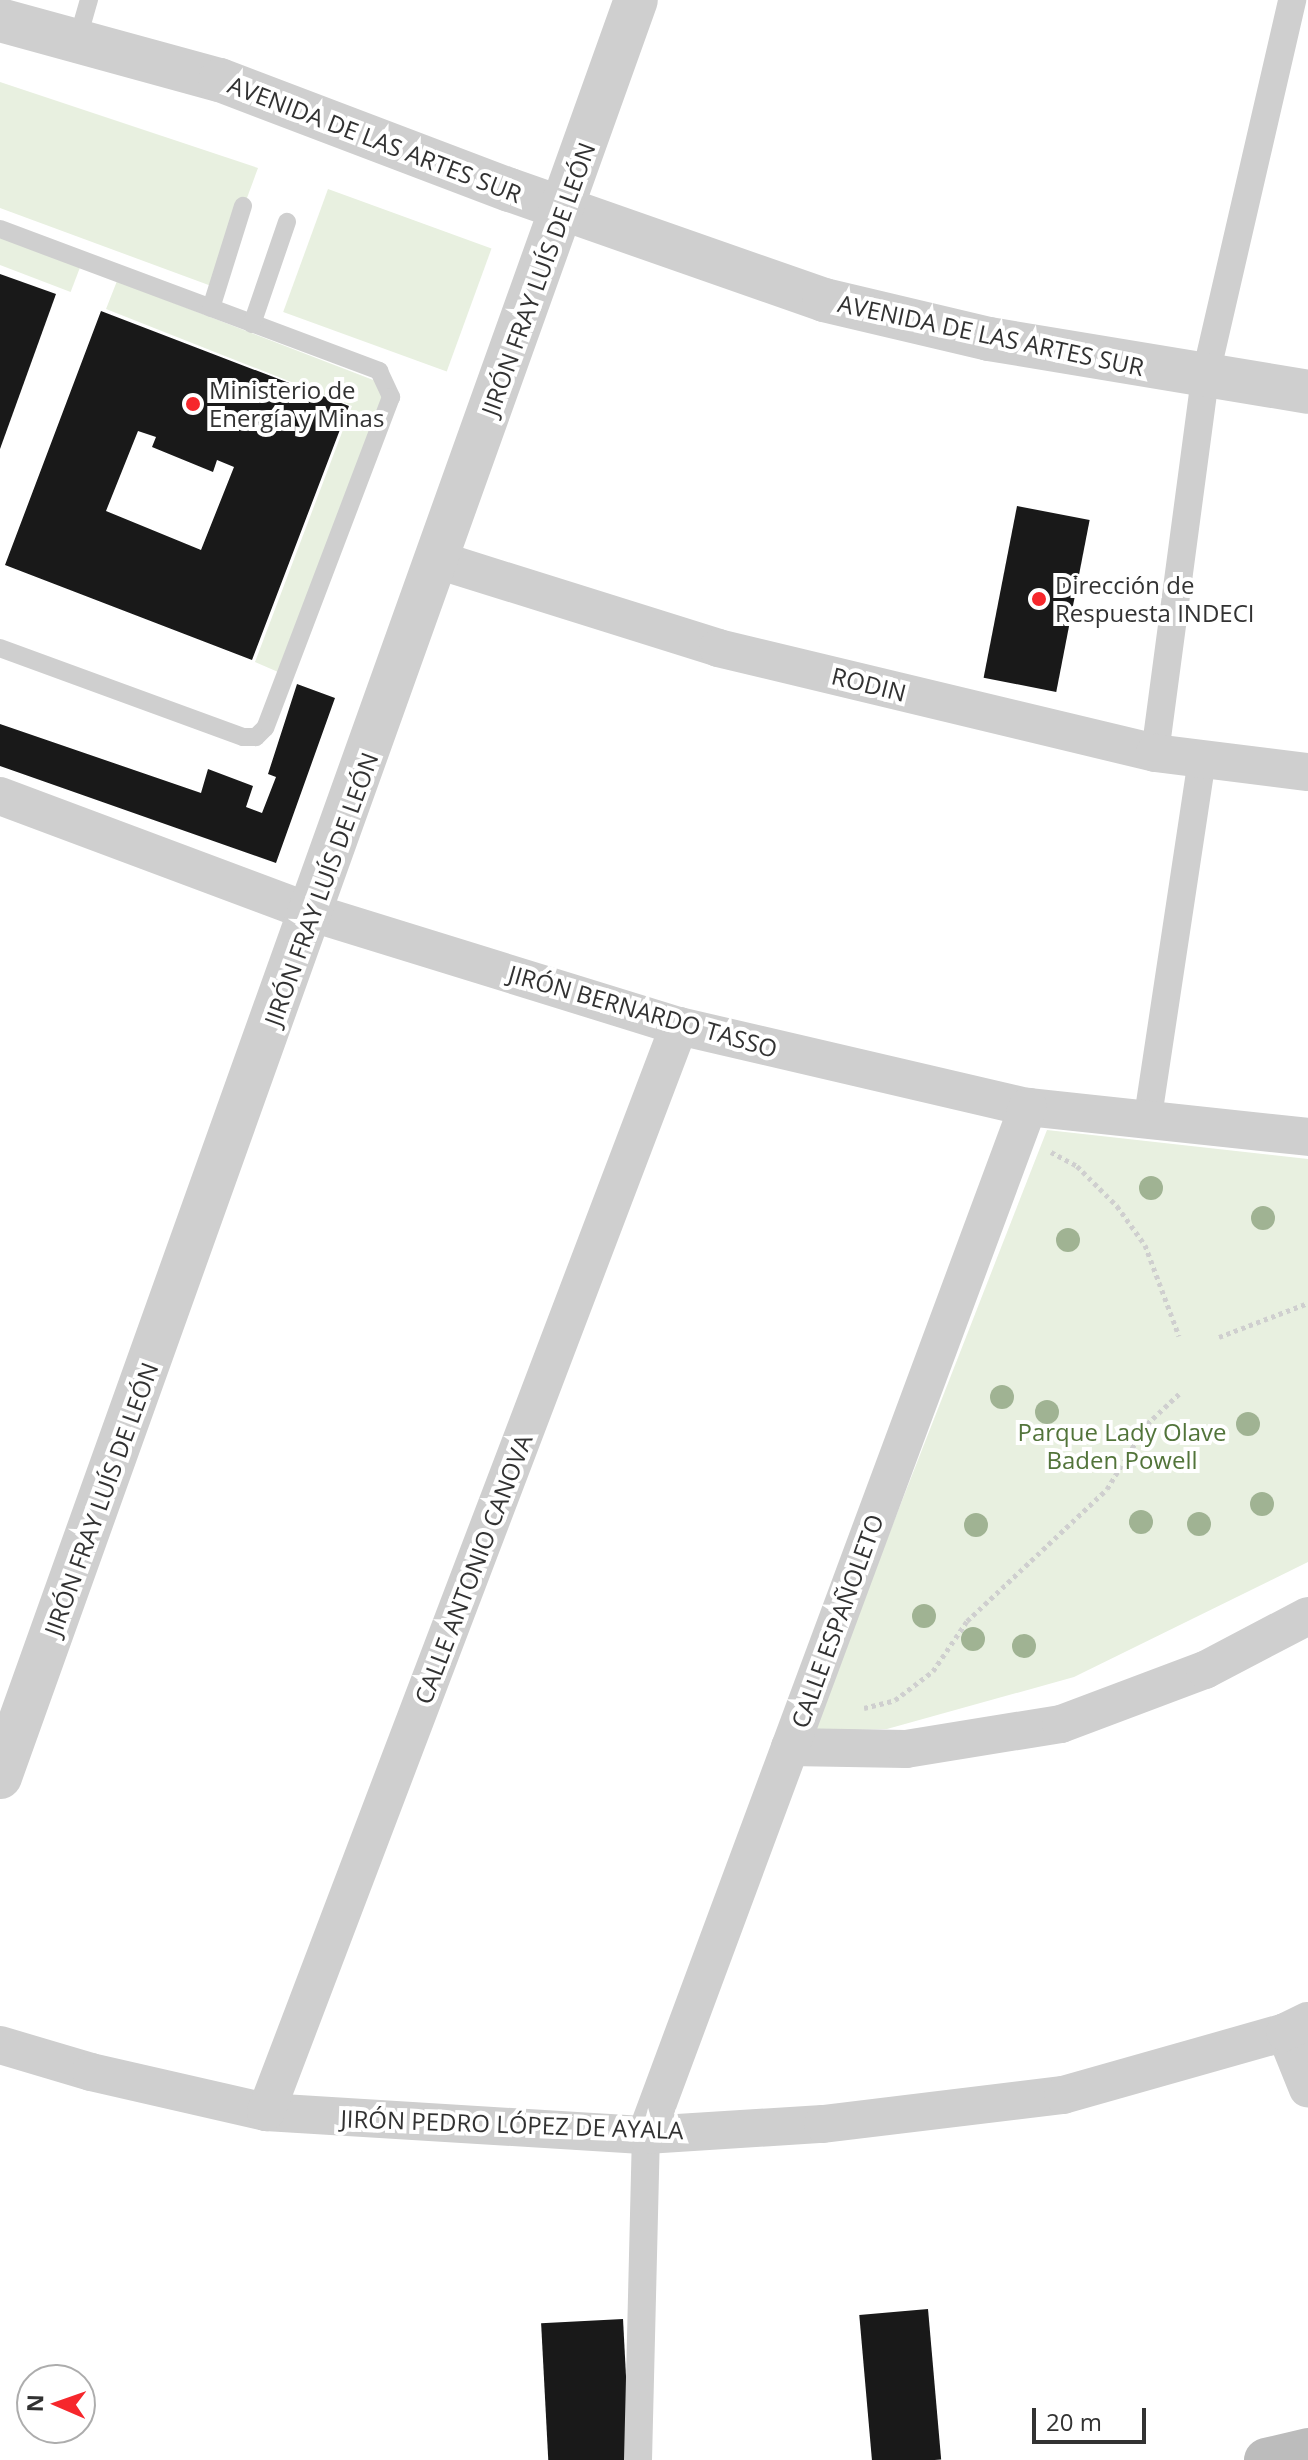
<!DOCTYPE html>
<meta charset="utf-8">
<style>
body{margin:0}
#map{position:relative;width:1308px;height:2460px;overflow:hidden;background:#fff;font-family:"Open Sans",sans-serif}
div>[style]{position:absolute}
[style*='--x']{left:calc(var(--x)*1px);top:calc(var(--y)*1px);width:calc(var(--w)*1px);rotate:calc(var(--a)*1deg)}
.green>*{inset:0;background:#e8f0e0;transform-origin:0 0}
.building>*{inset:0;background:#191919;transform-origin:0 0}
.path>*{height:5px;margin-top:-2.5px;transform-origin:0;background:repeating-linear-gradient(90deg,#cfcfcf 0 4px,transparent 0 8px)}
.service>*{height:18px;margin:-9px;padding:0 9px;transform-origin:9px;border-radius:9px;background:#cfcfcf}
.pedestrian>*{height:28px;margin:-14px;padding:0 14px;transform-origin:14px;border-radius:14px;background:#cfcfcf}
.minor>*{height:38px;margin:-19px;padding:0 19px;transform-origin:19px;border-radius:19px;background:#cfcfcf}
.tertiary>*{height:44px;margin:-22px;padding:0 22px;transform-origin:22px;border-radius:22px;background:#cfcfcf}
.secondary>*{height:44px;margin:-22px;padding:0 22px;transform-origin:22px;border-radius:22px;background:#bcbcbc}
.trees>*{width:24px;height:24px;margin:-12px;border-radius:50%;background:#a0b393}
.dots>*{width:22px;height:22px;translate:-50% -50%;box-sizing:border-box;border:4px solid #fff;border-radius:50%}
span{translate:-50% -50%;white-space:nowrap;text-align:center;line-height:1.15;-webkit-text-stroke:8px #fff;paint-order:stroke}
.street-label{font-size:24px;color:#323232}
.poi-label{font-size:24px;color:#323232}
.left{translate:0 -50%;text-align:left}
.park-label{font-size:24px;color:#52743a}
.north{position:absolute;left:16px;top:2364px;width:80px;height:80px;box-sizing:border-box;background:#fff;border:2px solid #adadad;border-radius:50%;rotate:272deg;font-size:22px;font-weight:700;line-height:32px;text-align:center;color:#323232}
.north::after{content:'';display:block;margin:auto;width:28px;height:36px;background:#f6272c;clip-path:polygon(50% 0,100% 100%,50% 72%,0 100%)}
.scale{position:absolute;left:1032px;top:2408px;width:114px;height:36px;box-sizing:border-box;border:4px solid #323232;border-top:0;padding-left:10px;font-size:24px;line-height:28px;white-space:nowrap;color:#323232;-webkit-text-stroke:6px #fff;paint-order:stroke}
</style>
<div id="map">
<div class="green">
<div style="clip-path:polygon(0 82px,258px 168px,214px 287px,0 208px)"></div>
<div style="left:328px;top:189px;width:174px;height:131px;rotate:20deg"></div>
<div style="left:0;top:236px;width:86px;height:27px;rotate:21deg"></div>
<div style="clip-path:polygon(117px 281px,394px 388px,285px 675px,255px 662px,352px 406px,106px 309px)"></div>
<div style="clip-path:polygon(1047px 1130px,1308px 1159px,1308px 1562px,1074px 1677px,887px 1729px,812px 1731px)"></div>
</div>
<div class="building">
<div style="clip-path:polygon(0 274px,56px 294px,0 449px)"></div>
<div style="clip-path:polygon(evenodd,101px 311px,349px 406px,252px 660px,5px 565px,101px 311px,138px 431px,156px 437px,152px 447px,213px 472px,217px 460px,234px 467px,201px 550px,106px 511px,138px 431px)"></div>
<div style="left:1017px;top:506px;width:74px;height:175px;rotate:11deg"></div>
<div style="clip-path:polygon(297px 684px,335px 698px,276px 863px,0 766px,0 724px,201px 793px,208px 769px,253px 786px,246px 807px,262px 813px,276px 777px,268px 774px)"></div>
<div style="left:928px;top:2309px;width:151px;height:69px;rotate:85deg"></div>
<div style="left:623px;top:2319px;width:141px;height:82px;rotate:87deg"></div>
</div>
<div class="path">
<div style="--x:1051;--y:1152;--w:30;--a:28"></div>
<div style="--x:1077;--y:1166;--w:57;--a:45"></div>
<div style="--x:1117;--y:1206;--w:48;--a:54.3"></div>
<div style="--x:1145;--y:1245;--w:97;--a:69.5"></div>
<div style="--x:1219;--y:1337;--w:95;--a:-20.9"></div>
<div style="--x:864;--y:1708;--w:32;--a:-14"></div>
<div style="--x:895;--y:1700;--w:48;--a:-37.3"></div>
<div style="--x:933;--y:1671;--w:60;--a:-55.8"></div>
<div style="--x:967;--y:1621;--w:192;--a:-43.3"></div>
<div style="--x:1107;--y:1489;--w:76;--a:-58.4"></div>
<div style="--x:1147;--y:1424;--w:45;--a:-43.2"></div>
</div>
<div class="service">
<div style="--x:78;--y:38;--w:40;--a:-74"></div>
<div style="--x:0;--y:229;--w:405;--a:20.5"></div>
<div style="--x:379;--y:371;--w:29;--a:65"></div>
<div style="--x:391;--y:397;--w:354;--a:110.8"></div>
<div style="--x:265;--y:728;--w:13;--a:135"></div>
<div style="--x:256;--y:737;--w:13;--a:180"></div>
<div style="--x:243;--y:737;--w:259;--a:-159.9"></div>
<div style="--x:211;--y:308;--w:107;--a:-72.6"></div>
<div style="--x:252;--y:324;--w:108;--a:-71.1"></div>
</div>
<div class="pedestrian">
<div style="--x:1155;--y:753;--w:378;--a:-82.4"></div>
<div style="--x:1205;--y:378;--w:388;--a:-77"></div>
<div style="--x:1147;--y:1123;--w:368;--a:-81.4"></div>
<div style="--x:638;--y:2460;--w:325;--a:-88.6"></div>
</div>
<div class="minor">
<div style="--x:438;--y:560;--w:294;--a:17.4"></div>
<div style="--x:718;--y:648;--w:449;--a:13.5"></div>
<div style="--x:1155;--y:753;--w:154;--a:7.1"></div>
<div style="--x:0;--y:796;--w:334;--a:20.5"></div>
<div style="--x:313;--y:913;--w:383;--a:17.2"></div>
<div style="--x:679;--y:1026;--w:358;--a:13.1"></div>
<div style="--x:1028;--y:1107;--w:282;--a:6.1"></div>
<div style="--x:790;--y:1747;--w:116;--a:1"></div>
<div style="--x:906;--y:1749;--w:157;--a:-9.2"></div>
<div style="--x:1061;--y:1724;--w:154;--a:-20.6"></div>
<div style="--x:1205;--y:1670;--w:116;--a:-27.7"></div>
<div style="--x:1285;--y:2032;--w:61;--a:68"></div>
<div style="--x:0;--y:2045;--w:95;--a:16.5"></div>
<div style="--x:91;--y:2072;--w:180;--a:12.9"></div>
<div style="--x:266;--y:2112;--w:381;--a:3.5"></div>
<div style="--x:646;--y:2135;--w:177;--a:-3.6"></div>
<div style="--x:823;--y:2124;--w:242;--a:-6.9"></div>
<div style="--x:1063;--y:2095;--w:231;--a:-15.8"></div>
<div style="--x:1285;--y:2032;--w:25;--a:-26"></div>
<div style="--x:266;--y:2112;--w:1162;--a:-69.18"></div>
<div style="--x:646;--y:2135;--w:1097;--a:-69.62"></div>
</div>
<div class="tertiary">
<div style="--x:0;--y:20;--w:228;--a:15.3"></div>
<div style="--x:220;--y:80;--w:310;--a:20.8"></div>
<div style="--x:510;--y:190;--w:333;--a:19.3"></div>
<div style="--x:824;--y:300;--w:170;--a:13.3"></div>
<div style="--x:989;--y:339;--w:323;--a:9.4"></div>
<div style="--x:0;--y:1777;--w:1887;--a:-70.31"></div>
</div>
<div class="secondary">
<div style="--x:1266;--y:2460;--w:43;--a:-13.4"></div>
</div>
<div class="trees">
<div style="left:1151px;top:1188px"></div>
<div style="left:1263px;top:1218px"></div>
<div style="left:1068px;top:1240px"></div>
<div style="left:1002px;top:1397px"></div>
<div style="left:1047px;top:1412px"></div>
<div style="left:1248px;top:1424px"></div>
<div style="left:1262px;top:1504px"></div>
<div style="left:1141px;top:1522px"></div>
<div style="left:1199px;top:1524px"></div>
<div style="left:976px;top:1525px"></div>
<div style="left:924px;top:1616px"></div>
<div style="left:973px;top:1639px"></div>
<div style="left:1024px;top:1646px"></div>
</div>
<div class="dots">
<div style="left:193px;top:404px;background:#f6272c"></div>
<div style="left:1039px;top:599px;background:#f6272c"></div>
</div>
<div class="street-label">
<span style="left:375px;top:139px;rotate:21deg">AVENIDA DE LAS ARTES SUR</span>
<span style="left:538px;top:279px;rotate:-70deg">JIRÓN FRAY LUÍS DE LEÓN</span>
<span style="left:991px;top:335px;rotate:12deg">AVENIDA DE LAS ARTES SUR</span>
<span style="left:869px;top:684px;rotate:14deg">RODIN</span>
<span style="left:321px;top:889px;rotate:-70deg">JIRÓN FRAY LUÍS DE LEÓN</span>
<span style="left:643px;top:1011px;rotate:16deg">JIRÓN BERNARDO TASSO</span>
<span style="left:101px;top:1499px;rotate:-70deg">JIRÓN FRAY LUÍS DE LEÓN</span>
<span style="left:473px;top:1569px;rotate:-69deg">CALLE ANTONIO CANOVA</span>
<span style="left:837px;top:1621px;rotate:-70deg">CALLE ESPAÑOLETO</span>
<span style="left:512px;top:2124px;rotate:2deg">JIRÓN PEDRO LÓPEZ DE AYALA</span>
</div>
<div class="poi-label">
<span class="left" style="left:209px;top:404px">Ministerio de<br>Energía y Minas</span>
<span class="left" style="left:1055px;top:599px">Dirección de<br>Respuesta INDECI</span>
</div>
<div class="park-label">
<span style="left:1122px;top:1446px">Parque Lady Olave<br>Baden Powell</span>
</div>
<div class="north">N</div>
<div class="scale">20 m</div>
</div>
